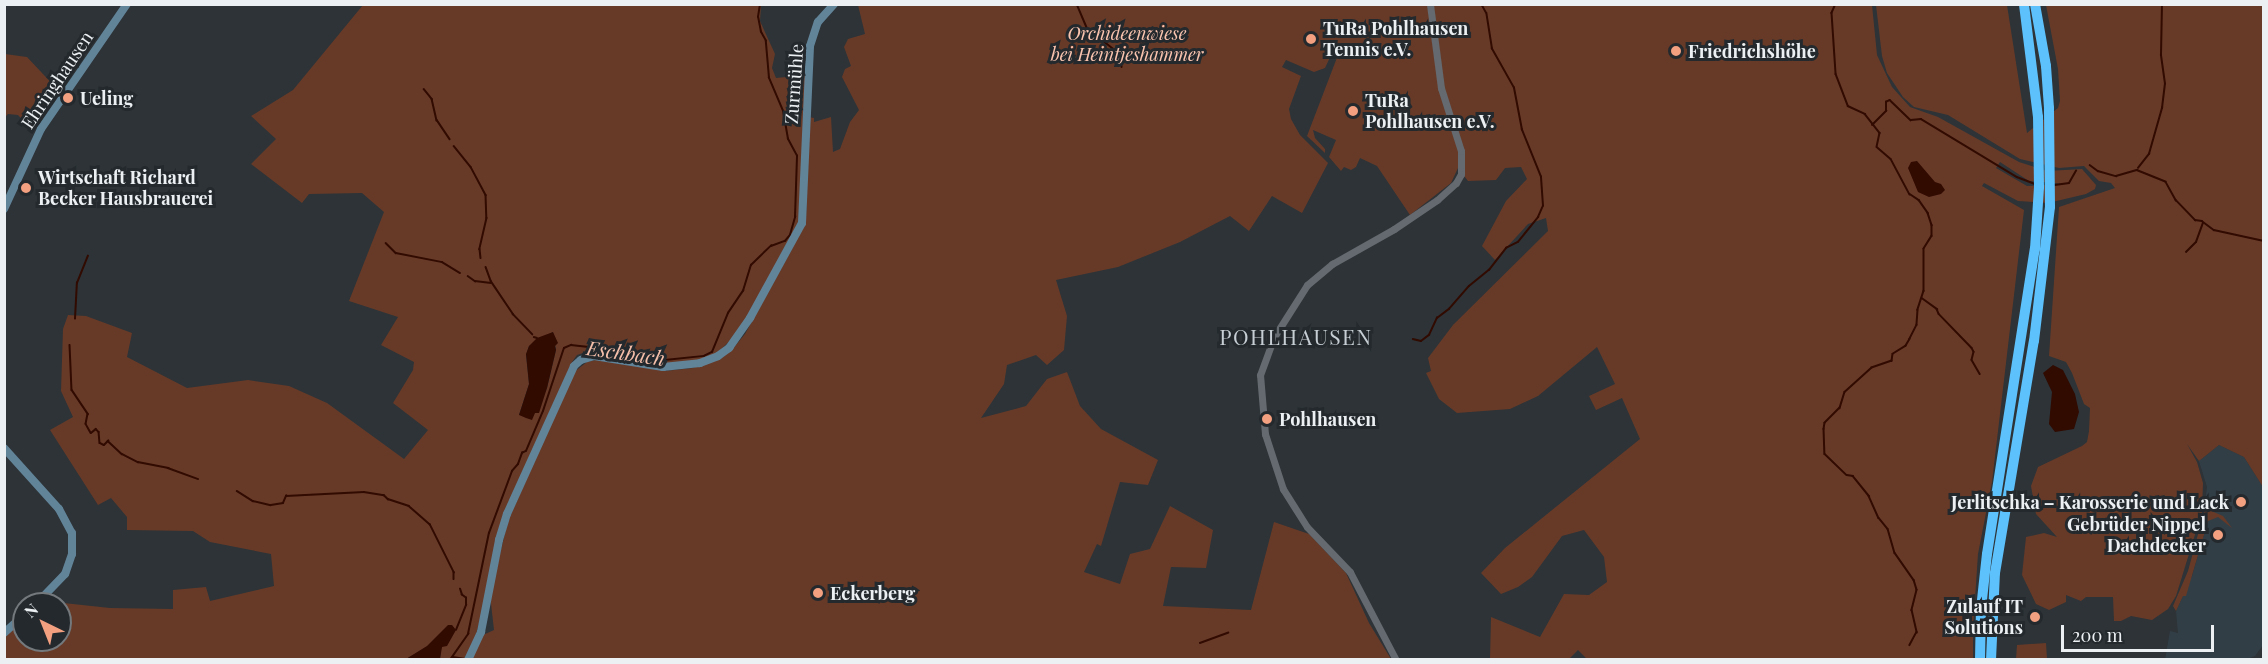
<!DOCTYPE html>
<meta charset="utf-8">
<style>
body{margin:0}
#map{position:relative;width:2268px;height:664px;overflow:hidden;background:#2d3337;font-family:"Playfair Display",serif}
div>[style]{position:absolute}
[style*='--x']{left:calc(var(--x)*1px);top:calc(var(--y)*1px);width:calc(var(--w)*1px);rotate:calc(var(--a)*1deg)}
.built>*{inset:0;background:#323e46}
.green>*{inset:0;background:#673a28}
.water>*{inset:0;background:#310a00}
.stream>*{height:1.5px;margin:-0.75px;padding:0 0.75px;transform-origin:0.75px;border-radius:0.75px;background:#310a00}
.tertiary>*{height:7px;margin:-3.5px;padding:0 3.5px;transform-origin:3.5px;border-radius:3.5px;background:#646a6f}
.secondary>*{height:8px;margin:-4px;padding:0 4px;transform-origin:4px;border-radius:4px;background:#628499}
.motorway>*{height:10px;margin:-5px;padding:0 5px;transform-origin:5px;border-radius:5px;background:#5dc1fb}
.dots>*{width:16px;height:16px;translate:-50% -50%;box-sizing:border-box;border:3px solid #23292d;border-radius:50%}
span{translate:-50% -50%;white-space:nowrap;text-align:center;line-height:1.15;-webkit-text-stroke:6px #23292d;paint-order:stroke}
.poi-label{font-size:18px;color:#ecf0f3;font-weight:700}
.left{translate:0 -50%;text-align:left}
.right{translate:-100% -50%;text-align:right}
.park-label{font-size:18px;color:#fac4af;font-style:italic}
.street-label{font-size:18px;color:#ecf0f3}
.water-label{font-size:20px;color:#f5bfaa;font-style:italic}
.quarter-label{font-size:21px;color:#c7cfd4;letter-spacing:1.5px}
.frame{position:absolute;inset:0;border:6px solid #ecf0f3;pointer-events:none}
.north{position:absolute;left:12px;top:592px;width:60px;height:60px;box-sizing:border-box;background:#23292d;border:2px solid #73797c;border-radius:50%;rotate:317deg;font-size:16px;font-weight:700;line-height:24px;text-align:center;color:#ecf0f3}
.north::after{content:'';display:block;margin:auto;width:21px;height:27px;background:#f2a080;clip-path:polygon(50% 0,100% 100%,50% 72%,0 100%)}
.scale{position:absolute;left:2061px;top:625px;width:153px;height:27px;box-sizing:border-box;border:3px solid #ecf0f3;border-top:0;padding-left:8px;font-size:18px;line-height:21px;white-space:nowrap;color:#ecf0f3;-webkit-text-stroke:4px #23292d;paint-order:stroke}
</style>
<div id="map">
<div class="built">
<div style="clip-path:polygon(2219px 445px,2244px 457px,2263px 487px,2263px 645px,2255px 656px,2247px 659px,2165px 660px,2170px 631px,2178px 633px,2176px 611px,2192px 576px,2208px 521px,2204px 512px,2207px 487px,2199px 461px)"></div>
</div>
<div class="green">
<div style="clip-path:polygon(evenodd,363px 5px,761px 5px,760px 21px,775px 54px,772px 68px,776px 78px,806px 75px,799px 221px,739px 332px,716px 354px,695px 361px,664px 364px,586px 352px,577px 355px,572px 362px,510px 501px,475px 639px,464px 659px,440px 659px,441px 649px,450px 625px,427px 647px,406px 659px,5px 660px,5px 637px,24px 619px,24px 640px,60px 640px,60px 604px,41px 604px,45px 601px,110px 608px,173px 609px,173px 590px,206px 587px,210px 601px,274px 586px,271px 554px,210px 542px,193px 531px,127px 530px,127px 517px,111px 498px,98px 505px,50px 430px,73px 417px,61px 391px,63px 329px,68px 315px,86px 316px,132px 333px,127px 357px,187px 388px,248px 380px,289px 386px,327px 403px,404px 459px,428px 430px,393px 403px,413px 370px,414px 362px,381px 345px,398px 317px,349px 301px,384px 212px,362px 193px,309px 194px,302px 203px,251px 164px,276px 139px,251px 116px,293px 90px,363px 5px,553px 332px,556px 350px,547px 388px,535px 413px,519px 415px,529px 384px,526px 355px,529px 346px,553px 332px)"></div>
<div style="clip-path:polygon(evenodd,858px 5px,1872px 5px,1877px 55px,1892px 87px,1910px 107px,1938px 117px,2019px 162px,2047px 171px,2082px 169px,2096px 185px,2095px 189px,2086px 194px,2048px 203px,2018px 201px,1984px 183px,1982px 186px,2024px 210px,1992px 482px,1978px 554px,1973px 629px,1973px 659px,1588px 660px,1578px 650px,1569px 659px,1490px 659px,1491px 617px,1540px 637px,1564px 594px,1589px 595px,1607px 582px,1604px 557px,1584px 530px,1562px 536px,1532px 577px,1518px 587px,1501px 594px,1481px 573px,1505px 548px,1640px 439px,1622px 398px,1596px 410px,1589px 396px,1615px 384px,1597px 347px,1538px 396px,1510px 409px,1457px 413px,1439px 399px,1426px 373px,1431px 371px,1428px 358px,1453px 325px,1548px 231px,1546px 218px,1528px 224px,1495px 260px,1482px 246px,1506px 201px,1527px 179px,1521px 167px,1505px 168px,1496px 180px,1468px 181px,1458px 168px,1451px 183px,1410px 215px,1377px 166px,1360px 158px,1356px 167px,1351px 170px,1344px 167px,1341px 171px,1329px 157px,1336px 140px,1313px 130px,1315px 138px,1325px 149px,1325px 153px,1307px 136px,1338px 55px,1332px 53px,1325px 68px,1314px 72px,1286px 60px,1282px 67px,1301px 76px,1289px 109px,1291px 119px,1300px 135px,1328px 163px,1302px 213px,1272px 196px,1249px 231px,1230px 216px,1180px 242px,1118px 267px,1056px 280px,1067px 316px,1064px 350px,1047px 365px,1036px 355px,1007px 365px,1004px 384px,981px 418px,1026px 406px,1047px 379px,1067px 372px,1080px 406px,1101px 429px,1158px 460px,1148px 485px,1120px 482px,1101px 546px,1097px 544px,1084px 572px,1120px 584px,1130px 554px,1150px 549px,1170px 506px,1213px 530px,1206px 568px,1171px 567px,1163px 606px,1251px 610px,1274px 522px,1309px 534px,1346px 573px,1369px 623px,1391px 659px,471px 660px,483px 635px,494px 630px,490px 595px,508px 521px,574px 372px,587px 362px,596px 360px,665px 371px,693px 368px,731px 351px,745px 334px,792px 249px,806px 217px,809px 117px,814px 118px,814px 122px,831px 117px,833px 152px,840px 149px,850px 122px,859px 110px,842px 77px,845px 69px,851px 66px,844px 47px,848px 39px,865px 34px,858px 5px,2000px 162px,2029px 181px,2066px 184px,2027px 186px,1996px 168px,2000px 162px)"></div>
<div style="clip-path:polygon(1876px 5px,2007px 5px,2027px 133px,2058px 108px,2060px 101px,2058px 69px,2046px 5px,2263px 5px,2263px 487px,2244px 457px,2219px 445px,2199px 461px,2187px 444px,2197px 462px,2203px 483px,2202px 512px,2176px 596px,2168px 609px,2152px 620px,2131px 616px,2121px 621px,2114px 621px,2113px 597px,2086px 597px,2081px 601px,2066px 595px,2066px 602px,2049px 610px,2036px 604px,2022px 575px,2026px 537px,2044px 533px,2057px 537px,2036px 514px,2031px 486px,2038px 467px,2082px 446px,2087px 442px,2089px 431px,2090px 408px,2084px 404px,2072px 373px,2066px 362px,2049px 356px,2059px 207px,2115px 188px,2111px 183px,2099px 181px,2084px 166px,2059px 168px,2020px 159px,1948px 115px,1914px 107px,1903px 97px,1887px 73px,1882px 56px)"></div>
<div style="clip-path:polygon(5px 54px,27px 57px,58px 90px,56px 98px,40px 120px,26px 124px,18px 115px,8px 114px,5px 117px)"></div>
<div style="clip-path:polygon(2209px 510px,2223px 516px,2232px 528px,2218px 517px,2208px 521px,2186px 596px,2183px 596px,2176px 611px,2173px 606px,2188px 571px,2204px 512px)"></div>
<div style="clip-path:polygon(2046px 643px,2047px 659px,2016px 659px,2017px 645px)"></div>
</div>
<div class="water">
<div style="clip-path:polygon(1917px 161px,1935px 182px,1941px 184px,1945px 190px,1941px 194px,1929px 197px,1918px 192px,1908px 168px,1911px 162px)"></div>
<div style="clip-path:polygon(553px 332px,558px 343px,555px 346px,556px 350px,547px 388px,539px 413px,535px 413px,532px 420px,526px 418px,519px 415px,529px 384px,526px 354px,529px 346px,537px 338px)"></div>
<div style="clip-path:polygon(2053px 365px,2063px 370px,2075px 394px,2079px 412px,2074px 429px,2055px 432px,2049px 424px,2052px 392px,2043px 373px)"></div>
<div style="clip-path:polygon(448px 625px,452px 625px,456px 630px,447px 646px,442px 647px,440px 659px,406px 659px,427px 646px)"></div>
</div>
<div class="stream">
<div style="--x:1077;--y:4;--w:26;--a:67"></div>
<div style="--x:1087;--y:28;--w:42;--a:38.2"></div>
<div style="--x:1120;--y:54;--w:13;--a:81"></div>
<div style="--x:1836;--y:4;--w:10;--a:114"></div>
<div style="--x:1832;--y:13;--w:61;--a:86.2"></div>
<div style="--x:1836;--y:74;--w:34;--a:69"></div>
<div style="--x:1848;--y:106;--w:19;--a:25"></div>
<div style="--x:1865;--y:114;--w:24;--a:52"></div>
<div style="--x:1880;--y:133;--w:14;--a:102"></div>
<div style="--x:1877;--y:147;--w:18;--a:41"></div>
<div style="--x:1891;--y:159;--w:40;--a:62"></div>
<div style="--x:1910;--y:194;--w:11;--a:34"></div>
<div style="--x:1919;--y:200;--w:16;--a:55"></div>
<div style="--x:1928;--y:213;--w:13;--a:72"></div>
<div style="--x:1932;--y:225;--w:11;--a:90"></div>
<div style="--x:1932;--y:236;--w:15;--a:122"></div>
<div style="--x:1924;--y:249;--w:42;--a:90"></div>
<div style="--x:1924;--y:291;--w:20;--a:108"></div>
<div style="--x:1918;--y:310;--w:15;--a:94"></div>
<div style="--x:1917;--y:325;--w:16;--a:117"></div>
<div style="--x:1910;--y:339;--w:8;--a:120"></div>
<div style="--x:1906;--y:346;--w:15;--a:148"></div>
<div style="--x:1893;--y:354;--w:7;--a:98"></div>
<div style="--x:1892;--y:361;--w:21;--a:161"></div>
<div style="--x:1872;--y:368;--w:36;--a:138"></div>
<div style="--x:1845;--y:392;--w:17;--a:107"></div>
<div style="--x:1840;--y:408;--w:21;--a:135"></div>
<div style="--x:1825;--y:423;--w:6;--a:99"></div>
<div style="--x:1824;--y:429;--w:25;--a:88"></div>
<div style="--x:1825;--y:454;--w:30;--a:44"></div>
<div style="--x:1847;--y:475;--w:6;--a:9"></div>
<div style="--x:1853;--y:476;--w:26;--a:51"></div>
<div style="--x:1869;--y:496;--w:24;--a:66"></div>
<div style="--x:1879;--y:518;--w:14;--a:51"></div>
<div style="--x:1888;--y:529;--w:25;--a:74"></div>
<div style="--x:1895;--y:553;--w:33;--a:55"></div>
<div style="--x:1914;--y:580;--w:10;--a:73"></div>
<div style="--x:1917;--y:590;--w:21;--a:104"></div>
<div style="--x:1912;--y:610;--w:23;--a:77"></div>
<div style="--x:1917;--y:632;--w:15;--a:118"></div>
<div style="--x:424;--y:89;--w:13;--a:51"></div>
<div style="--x:432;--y:99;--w:22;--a:77"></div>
<div style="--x:437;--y:120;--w:23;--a:56"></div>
<div style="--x:1872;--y:125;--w:20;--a:-45"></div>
<div style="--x:1886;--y:111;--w:9;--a:-90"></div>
<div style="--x:1886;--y:102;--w:4;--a:-27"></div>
<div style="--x:1890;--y:100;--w:29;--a:44"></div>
<div style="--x:1911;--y:120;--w:10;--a:-6"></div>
<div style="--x:1921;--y:119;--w:112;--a:31.1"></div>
<div style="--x:2017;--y:177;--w:19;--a:21"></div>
<div style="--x:454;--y:146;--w:27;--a:51"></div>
<div style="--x:471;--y:167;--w:32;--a:62"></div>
<div style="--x:486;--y:195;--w:23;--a:88"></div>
<div style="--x:487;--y:218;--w:32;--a:103"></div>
<div style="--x:480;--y:249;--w:9;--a:84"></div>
<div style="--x:2090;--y:165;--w:10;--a:37"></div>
<div style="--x:2098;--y:171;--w:19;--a:16"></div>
<div style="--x:2116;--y:176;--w:22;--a:-16"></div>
<div style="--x:2137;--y:170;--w:31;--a:22"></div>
<div style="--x:2166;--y:182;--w:21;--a:61"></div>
<div style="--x:2176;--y:200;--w:28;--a:46"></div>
<div style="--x:2195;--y:220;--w:7;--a:8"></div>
<div style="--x:2202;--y:221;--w:15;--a:37"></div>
<div style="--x:2214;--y:230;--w:51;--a:12.4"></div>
<div style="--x:2138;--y:168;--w:18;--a:-52"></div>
<div style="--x:2149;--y:154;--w:48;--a:-74.2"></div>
<div style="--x:2162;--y:108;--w:24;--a:-83"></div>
<div style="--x:2165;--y:84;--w:29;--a:-98"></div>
<div style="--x:2161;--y:55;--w:51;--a:-88.9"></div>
<div style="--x:2055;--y:185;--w:14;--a:-8"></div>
<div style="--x:2069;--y:183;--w:14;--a:-60"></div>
<div style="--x:386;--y:243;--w:14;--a:45"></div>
<div style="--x:396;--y:253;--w:47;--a:11.1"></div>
<div style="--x:442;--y:262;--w:21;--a:31"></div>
<div style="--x:2186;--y:252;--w:14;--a:-45"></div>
<div style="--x:2196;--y:242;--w:20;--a:-70"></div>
<div style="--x:486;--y:267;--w:15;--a:70"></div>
<div style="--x:491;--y:281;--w:40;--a:56"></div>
<div style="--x:513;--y:314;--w:28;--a:46"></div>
<div style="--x:468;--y:276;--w:9;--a:36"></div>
<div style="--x:475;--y:281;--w:16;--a:7"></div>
<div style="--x:1922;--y:298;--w:19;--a:36"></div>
<div style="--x:1937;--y:309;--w:5;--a:68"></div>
<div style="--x:1939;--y:314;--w:47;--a:45.9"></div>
<div style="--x:1972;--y:348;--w:4;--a:63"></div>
<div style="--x:1974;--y:352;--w:8;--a:104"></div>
<div style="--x:1972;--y:360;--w:16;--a:60"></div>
<div style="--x:75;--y:319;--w:36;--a:-87"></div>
<div style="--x:77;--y:283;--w:29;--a:-68"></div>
<div style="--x:534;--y:337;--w:3;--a:18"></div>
<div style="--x:1413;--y:339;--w:8;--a:14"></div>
<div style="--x:1421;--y:341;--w:10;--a:-37"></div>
<div style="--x:1429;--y:335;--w:19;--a:-65"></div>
<div style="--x:1437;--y:318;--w:15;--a:-37"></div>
<div style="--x:1449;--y:309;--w:30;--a:-49"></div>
<div style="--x:1469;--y:286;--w:26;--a:-39"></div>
<div style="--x:1489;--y:270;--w:28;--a:-52"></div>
<div style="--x:1506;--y:248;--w:13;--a:-27"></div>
<div style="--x:1518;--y:242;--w:32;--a:-51"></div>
<div style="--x:1538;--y:217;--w:12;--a:-66"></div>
<div style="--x:1543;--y:206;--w:29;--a:-94"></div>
<div style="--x:1541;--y:177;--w:51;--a:-112"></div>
<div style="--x:1522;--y:130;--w:43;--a:-100.8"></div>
<div style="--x:1514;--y:88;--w:45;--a:-119.4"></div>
<div style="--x:1492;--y:49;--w:36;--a:-99"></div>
<div style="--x:1486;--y:13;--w:10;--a:-119"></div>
<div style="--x:70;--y:345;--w:45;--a:87.5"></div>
<div style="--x:72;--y:390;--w:29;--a:56"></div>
<div style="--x:88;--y:414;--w:10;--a:101"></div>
<div style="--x:86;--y:424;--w:10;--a:61"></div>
<div style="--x:91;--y:433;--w:6;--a:-39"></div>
<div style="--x:96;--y:429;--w:4;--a:45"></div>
<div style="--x:99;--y:432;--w:11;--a:85"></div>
<div style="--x:100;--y:443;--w:4;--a:27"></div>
<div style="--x:104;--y:445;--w:6;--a:-45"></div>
<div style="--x:108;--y:441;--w:19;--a:43"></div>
<div style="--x:122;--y:454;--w:18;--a:27"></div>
<div style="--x:138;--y:462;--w:31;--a:11"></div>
<div style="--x:168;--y:468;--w:32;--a:20"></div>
<div style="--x:237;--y:491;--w:19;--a:32"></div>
<div style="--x:253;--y:501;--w:18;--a:13"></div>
<div style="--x:271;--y:505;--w:12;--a:-9"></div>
<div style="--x:283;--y:503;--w:8;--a:-67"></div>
<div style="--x:286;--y:496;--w:78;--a:-2.9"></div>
<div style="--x:364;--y:492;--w:20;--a:9"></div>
<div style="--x:384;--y:495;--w:6;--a:45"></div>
<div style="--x:388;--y:499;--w:22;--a:18"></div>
<div style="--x:409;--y:506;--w:28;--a:41"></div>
<div style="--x:430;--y:524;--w:54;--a:63.4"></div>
<div style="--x:454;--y:572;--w:7;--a:90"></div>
<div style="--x:456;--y:630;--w:27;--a:-68"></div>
<div style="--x:466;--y:605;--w:7;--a:-90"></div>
<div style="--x:466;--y:598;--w:5;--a:-143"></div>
<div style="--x:462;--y:595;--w:6;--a:-108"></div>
<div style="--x:1200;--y:643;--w:30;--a:-20"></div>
<div style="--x:453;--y:657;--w:12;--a:9"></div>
<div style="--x:450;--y:660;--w:32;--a:-55"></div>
<div style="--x:468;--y:634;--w:103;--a:-78.3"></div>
<div style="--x:489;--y:533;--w:66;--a:-69.6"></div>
<div style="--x:512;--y:471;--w:9;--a:-49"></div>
<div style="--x:518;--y:464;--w:12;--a:-70"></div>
<div style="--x:522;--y:453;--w:4;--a:-27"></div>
<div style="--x:526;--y:451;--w:43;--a:-67"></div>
<div style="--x:543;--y:411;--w:66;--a:-71.6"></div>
<div style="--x:564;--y:348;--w:8;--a:-23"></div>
<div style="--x:571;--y:345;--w:45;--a:6.3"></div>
<div style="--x:616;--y:350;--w:50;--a:11.5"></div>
<div style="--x:665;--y:360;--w:39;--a:-6"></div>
<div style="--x:704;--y:356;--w:9;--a:-27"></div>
<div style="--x:712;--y:352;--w:42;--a:-67.7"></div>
<div style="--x:728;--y:313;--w:27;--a:-56"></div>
<div style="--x:743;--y:291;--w:27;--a:-73"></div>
<div style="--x:751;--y:265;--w:28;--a:-44"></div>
<div style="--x:771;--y:246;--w:15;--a:-20"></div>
<div style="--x:785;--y:241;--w:8;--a:-50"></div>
<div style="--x:790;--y:235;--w:19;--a:-74"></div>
<div style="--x:795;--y:217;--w:61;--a:-88.1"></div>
<div style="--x:797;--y:156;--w:19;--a:-118"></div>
<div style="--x:788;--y:139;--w:28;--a:-100"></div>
<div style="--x:783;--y:111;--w:36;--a:-113"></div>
<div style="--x:769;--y:78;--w:37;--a:-95"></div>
<div style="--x:766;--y:41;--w:10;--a:-119"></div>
<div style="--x:761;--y:32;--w:15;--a:-101"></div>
<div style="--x:758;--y:17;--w:13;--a:-81"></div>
</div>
<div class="tertiary">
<div style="--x:1396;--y:660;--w:99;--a:-117.6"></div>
<div style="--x:1350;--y:572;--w:62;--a:-133.7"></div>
<div style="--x:1307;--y:527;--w:45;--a:-122.3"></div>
<div style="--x:1283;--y:489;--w:58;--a:-108.1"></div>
<div style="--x:1265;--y:434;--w:59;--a:-94.8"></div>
<div style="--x:1260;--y:375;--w:40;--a:-69.8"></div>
<div style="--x:1274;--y:337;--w:62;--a:-57.6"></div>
<div style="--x:1307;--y:285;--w:33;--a:-40"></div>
<div style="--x:1332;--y:264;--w:71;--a:-29.4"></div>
<div style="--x:1394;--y:229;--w:52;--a:-34"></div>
<div style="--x:1437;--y:200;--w:25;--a:-42"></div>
<div style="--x:1456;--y:183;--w:10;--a:-61"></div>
<div style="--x:1461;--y:174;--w:23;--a:-90"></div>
<div style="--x:1461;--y:151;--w:66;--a:-107.6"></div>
<div style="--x:1441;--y:88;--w:85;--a:-97.5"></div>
</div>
<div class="secondary">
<div style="--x:4;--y:209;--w:88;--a:-65.2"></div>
<div style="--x:41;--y:129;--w:152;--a:-55.5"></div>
<div style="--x:4;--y:448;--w:82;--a:48"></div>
<div style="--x:59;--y:509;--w:27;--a:62"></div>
<div style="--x:72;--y:533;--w:21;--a:90"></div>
<div style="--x:72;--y:554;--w:21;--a:109"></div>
<div style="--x:65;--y:574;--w:42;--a:134"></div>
<div style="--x:4;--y:633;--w:27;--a:-42"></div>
<div style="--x:468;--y:660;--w:31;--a:-65"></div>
<div style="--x:481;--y:632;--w:94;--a:-78.9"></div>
<div style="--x:499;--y:540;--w:27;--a:-73"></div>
<div style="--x:507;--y:514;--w:162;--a:-65.6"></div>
<div style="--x:574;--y:366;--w:9;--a:-41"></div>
<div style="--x:581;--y:360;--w:14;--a:-17"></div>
<div style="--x:594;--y:356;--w:70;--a:9.1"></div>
<div style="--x:663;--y:367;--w:37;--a:-6"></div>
<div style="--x:700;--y:363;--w:19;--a:-21"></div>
<div style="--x:718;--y:356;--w:14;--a:-36"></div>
<div style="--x:729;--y:348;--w:37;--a:-55"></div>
<div style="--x:750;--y:318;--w:108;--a:-61.3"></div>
<div style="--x:802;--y:223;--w:177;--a:-87.4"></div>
<div style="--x:810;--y:46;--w:25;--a:-72"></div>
<div style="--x:818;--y:22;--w:24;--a:-48"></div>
</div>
<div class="motorway">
<div style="--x:1980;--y:660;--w:51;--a:-88.9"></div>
<div style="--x:1981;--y:609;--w:55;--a:-83.8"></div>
<div style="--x:1987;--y:554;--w:309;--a:-81.1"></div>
<div style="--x:2035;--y:249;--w:62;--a:-86.3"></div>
<div style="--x:2039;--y:187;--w:70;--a:-90.8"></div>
<div style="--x:2038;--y:117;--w:114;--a:-97.1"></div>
<div style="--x:1991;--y:660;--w:87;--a:-87.4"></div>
<div style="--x:1995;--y:573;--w:235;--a:-80.5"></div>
<div style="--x:2034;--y:341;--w:135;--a:-83.2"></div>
<div style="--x:2050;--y:207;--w:99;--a:-90.6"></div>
<div style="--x:2049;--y:108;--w:42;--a:-94.1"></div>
<div style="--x:2046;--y:66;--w:63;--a:-100.1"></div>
</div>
<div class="dots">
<div style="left:1311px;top:39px;background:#f2a080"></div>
<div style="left:1676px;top:51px;background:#f2a080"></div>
<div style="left:68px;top:98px;background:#f2a080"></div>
<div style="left:1353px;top:111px;background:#f2a080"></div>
<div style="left:26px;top:188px;background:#f2a080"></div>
<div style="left:1267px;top:419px;background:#f2a080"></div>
<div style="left:2241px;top:502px;background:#f2a080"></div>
<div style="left:2218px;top:535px;background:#f2a080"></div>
<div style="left:818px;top:593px;background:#f2a080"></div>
<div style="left:2035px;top:617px;background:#f2a080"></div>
</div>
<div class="poi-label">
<span class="left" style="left:1323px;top:39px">TuRa Pohlhausen<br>Tennis e.V.</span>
<span class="left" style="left:1688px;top:51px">Friedrichshöhe</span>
<span class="left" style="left:80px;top:98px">Ueling</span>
<span class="left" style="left:1365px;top:111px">TuRa<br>Pohlhausen e.V.</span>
<span class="left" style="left:38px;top:188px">Wirtschaft Richard<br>Becker Hausbrauerei</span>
<span class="left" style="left:1279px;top:419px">Pohlhausen</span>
<span class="right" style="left:2229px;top:502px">Jerlitschka – Karosserie und Lack</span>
<span class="right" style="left:2206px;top:535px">Gebrüder Nippel<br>Dachdecker</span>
<span class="left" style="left:830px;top:593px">Eckerberg</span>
<span class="right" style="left:2023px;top:617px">Zulauf IT<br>Solutions</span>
</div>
<div class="park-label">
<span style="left:1127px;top:44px">Orchideenwiese<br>bei Heintjeshammer</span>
</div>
<div class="street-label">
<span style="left:57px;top:80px;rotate:-56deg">Ehringhausen</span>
<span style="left:794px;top:84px;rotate:-86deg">Zurmühle</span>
</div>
<div class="water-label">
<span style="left:626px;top:352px;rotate:8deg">Eschbach</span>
</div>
<div class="quarter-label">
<span style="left:1296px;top:336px">POHLHAUSEN</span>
</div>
<div class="frame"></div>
<div class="north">N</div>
<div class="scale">200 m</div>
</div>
